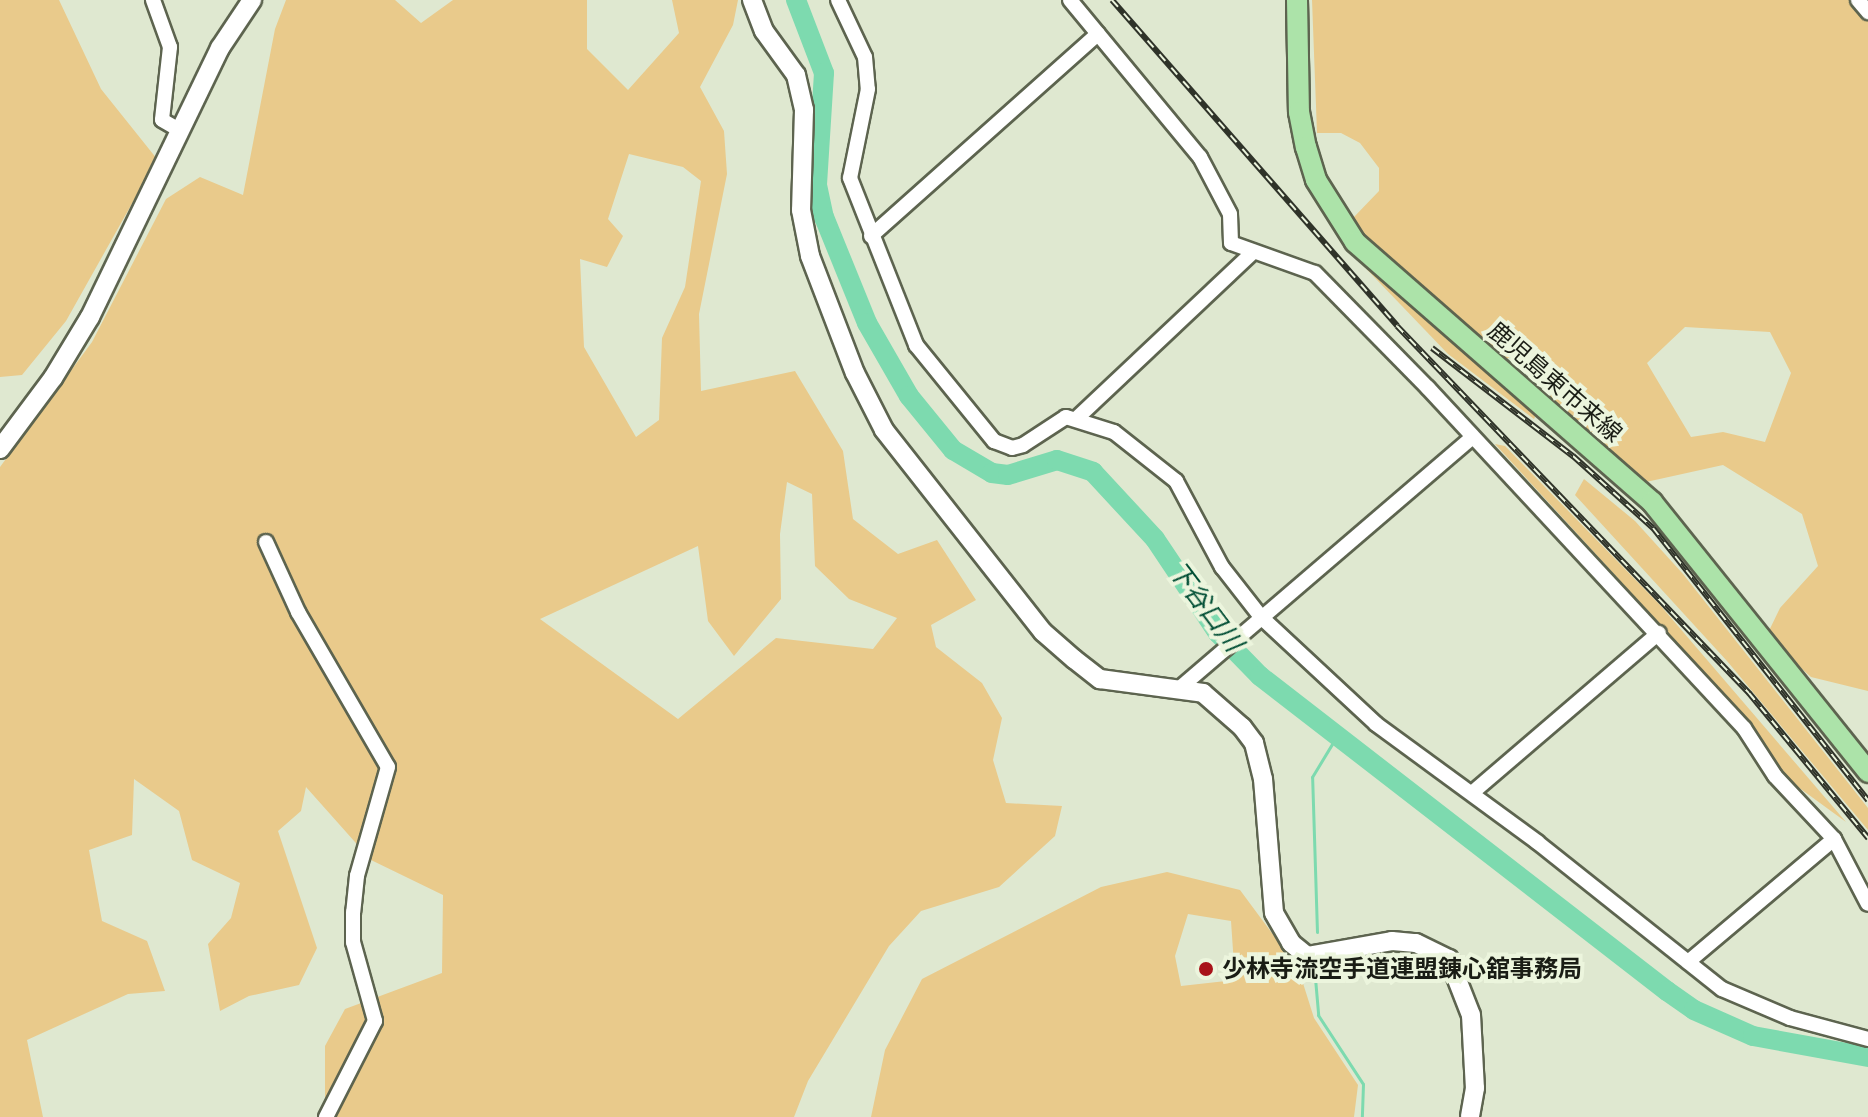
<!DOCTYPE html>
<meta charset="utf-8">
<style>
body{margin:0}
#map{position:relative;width:1868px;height:1117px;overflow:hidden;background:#dfe8d0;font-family:"Crimson Pro","Noto Sans JP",serif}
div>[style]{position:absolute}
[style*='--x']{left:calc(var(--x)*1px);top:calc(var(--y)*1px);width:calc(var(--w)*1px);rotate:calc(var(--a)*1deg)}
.green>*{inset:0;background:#e9ca8b}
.stream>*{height:3px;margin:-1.5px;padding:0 1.5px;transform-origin:1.5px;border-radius:1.5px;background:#7ddaaf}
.river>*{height:20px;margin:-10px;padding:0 10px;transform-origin:10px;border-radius:10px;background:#7ddaaf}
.roads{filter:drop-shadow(2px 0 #5d644f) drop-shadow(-2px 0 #5d644f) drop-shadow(0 2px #5d644f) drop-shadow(0 -2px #5d644f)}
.street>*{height:14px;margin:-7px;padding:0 7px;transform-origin:7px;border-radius:7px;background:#fff}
.secondary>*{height:18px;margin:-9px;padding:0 9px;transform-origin:9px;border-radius:9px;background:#fff}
.primary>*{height:20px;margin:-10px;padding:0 10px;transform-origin:10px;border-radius:10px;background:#ace3a9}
.rail>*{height:6px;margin-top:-3px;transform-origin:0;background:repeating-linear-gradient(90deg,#ecf5dd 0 9px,#2f3329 0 18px);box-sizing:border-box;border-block:2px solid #2f3329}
.dots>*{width:22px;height:22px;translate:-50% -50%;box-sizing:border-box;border:4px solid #ecf5dd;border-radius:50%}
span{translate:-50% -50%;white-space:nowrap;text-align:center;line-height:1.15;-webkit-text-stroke:8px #ecf5dd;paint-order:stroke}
.street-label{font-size:24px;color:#1a1d15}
.poi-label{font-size:24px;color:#1a1d15;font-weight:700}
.left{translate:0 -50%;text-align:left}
.water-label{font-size:26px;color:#004e34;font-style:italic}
</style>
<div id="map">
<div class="green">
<div style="clip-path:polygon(0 0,59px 0,101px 89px,157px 159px,66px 321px,22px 375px,0 377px)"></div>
<div style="clip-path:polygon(evenodd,286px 0,395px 0,421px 23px,453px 0,587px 0,587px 49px,628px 90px,679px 33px,672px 0,738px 0,733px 25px,700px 87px,724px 131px,727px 174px,699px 314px,701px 391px,795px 371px,843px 451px,853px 519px,898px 554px,937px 540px,976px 600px,931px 625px,936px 647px,982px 683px,1002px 718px,993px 760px,1006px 803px,1062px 806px,1055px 836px,999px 887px,921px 911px,889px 946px,808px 1081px,794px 1117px,325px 1117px,325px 1046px,345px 1009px,442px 973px,443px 895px,371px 860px,306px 787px,301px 811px,278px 831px,317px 948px,299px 985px,249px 996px,220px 1011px,208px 944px,231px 918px,240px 883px,192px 860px,179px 811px,134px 779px,132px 835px,89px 850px,102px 921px,147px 941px,165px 991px,128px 994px,27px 1040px,43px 1117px,0 1117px,0 467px,92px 342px,166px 199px,200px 177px,243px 195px,275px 29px,286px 0,629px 154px,683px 167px,701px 181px,685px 287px,662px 338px,659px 420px,636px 437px,584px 347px,580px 259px,607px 267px,623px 236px,608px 219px,629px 154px,286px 0,787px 482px,812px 494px,815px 566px,849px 599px,897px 618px,873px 649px,776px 638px,678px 719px,540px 619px,698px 546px,708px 621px,734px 656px,781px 599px,780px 534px,787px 482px)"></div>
<div style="clip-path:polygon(evenodd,1312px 0,1868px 0,1868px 691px,1811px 677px,1766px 637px,1780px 608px,1818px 566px,1802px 514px,1723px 465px,1646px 482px,1550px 397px,1559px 378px,1522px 346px,1507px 359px,1359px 231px,1353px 218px,1379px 191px,1379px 168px,1360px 143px,1341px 133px,1317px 133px,1312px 0,1685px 327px,1770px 332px,1791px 373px,1765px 442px,1723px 432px,1691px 437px,1647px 363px,1685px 327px)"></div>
<div style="clip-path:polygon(1354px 256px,1536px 415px,1534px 419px,1448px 354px)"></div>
<div style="clip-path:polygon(1495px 444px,1505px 446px,1660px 605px,1846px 822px,1783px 776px,1734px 705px)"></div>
<div style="clip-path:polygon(1584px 479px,1635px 521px,1683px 574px,1868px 808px,1868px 830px,1727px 661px,1575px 495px)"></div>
<div style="clip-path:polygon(evenodd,1167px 872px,1240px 890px,1283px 948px,1302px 980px,1314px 1018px,1358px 1085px,1354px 1117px,871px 1117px,885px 1050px,922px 979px,1101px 887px,1167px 872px,1188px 914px,1231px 921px,1235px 980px,1181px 986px,1175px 956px,1188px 914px)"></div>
</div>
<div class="stream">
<div style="--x:1317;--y:932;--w:155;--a:-91.8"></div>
<div style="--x:1312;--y:777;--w:44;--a:-58.8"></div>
<div style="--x:1315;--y:978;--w:37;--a:85"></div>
<div style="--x:1318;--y:1015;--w:82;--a:56.9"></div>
<div style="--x:1363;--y:1084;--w:33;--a:92"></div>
</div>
<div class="river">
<div style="--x:796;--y:0;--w:78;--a:69"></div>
<div style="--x:824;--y:73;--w:112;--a:93.6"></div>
<div style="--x:817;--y:185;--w:33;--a:78"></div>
<div style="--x:824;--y:217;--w:114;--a:67.9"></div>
<div style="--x:867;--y:323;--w:84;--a:60.1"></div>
<div style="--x:909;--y:396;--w:70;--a:50.8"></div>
<div style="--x:953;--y:450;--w:45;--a:30.5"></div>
<div style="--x:992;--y:473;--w:16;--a:7"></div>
<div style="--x:1008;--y:475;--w:51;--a:-17"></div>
<div style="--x:1057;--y:460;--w:38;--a:18"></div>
<div style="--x:1093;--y:472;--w:91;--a:47.2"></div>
<div style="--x:1155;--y:539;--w:113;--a:56.2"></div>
<div style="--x:1218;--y:633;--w:60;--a:45.7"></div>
<div style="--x:1260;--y:676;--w:515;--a:37.74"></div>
<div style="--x:1667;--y:991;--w:33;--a:35"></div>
<div style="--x:1694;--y:1010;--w:64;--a:23.8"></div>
<div style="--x:1753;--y:1036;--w:117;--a:10.3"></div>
</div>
<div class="roads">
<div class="street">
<div style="--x:153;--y:0;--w:50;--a:70.1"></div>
<div style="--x:170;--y:47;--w:73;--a:96.3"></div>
<div style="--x:162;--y:120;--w:22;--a:30"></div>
<div style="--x:838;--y:0;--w:63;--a:64.7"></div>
<div style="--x:865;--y:57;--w:32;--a:85"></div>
<div style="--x:868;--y:89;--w:91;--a:101.4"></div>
<div style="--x:850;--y:178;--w:180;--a:68.4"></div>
<div style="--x:916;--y:345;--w:124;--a:50.9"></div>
<div style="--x:994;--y:441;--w:19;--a:21"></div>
<div style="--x:1012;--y:448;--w:11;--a:-15"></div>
<div style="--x:1023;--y:445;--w:51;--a:-33.1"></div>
<div style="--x:1066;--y:417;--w:50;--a:17.4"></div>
<div style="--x:1114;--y:432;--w:79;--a:38.3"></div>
<div style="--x:1176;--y:481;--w:98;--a:61.9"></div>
<div style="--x:1222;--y:567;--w:63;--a:52"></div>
<div style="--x:1261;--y:617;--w:157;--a:42.9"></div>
<div style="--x:1376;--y:724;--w:200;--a:36.2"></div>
<div style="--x:1537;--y:842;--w:236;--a:38.5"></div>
<div style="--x:1722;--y:989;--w:74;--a:23.1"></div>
<div style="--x:1790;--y:1018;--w:81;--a:15.1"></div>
<div style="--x:1070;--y:0;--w:204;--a:50.4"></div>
<div style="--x:1200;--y:157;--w:64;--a:62.2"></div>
<div style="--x:1230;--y:214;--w:29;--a:88"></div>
<div style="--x:1231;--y:243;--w:89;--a:19.7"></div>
<div style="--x:1315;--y:273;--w:161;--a:45.5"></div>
<div style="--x:1428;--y:388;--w:464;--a:47.1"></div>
<div style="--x:1744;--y:728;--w:57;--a:57.1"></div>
<div style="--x:1775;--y:776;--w:86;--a:46.9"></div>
<div style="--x:1834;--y:839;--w:73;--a:62.4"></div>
<div style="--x:1858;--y:0;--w:16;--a:50"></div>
<div style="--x:871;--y:236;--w:304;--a:-41.7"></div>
<div style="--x:1077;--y:418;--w:242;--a:-43.3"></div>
<div style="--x:266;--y:542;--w:77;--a:65.4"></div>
<div style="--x:298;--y:612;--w:179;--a:59.9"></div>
<div style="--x:388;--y:767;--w:113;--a:105.9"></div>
<div style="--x:357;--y:876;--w:36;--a:96"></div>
<div style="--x:353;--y:912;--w:30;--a:90"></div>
<div style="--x:353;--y:942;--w:82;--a:74.4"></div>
<div style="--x:375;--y:1021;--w:108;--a:117"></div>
<div style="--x:1181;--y:687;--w:384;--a:-40.6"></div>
<div style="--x:1472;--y:793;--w:246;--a:-40.6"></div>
<div style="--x:1688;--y:962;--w:191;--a:-40.1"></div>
</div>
<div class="secondary">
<div style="--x:752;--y:0;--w:33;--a:69"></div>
<div style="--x:764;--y:31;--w:54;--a:54"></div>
<div style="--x:796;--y:75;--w:36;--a:77"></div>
<div style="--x:804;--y:110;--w:100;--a:91.7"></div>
<div style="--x:801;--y:210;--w:47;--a:78.9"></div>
<div style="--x:810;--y:256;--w:125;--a:69"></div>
<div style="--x:855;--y:373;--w:64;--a:63"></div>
<div style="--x:884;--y:430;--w:257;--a:51.8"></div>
<div style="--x:1043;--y:632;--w:41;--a:41.1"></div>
<div style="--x:1074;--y:659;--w:33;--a:38"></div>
<div style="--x:1100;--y:679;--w:104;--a:7.7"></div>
<div style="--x:1203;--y:693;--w:52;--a:41.1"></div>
<div style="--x:1242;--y:727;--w:20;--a:53"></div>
<div style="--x:1254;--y:743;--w:37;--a:76"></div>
<div style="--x:1263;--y:779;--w:134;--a:85.3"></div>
<div style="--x:1274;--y:913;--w:34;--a:60"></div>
<div style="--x:1291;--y:943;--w:21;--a:39"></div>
<div style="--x:1307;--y:956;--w:86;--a:-10"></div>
<div style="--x:1392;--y:941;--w:24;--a:5"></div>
<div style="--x:1416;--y:943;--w:37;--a:26"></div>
<div style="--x:1449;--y:959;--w:60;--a:68.6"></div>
<div style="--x:1471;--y:1015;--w:73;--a:86.9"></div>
<div style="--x:1475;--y:1088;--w:29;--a:100"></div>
<div style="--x:0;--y:449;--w:89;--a:-53.3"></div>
<div style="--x:53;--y:378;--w:71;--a:-58.8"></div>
<div style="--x:90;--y:317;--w:299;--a:-64.2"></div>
<div style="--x:220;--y:48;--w:58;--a:-56.3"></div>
</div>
<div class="primary">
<div style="--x:1297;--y:0;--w:112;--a:89"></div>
<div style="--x:1299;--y:112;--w:36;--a:79"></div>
<div style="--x:1306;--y:147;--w:34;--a:73"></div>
<div style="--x:1316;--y:180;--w:73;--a:57.8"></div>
<div style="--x:1355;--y:242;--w:395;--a:41.2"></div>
<div style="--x:1652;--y:502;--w:346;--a:51.3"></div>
</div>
</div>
<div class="rail">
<div style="--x:1112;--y:0;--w:433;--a:48.8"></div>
<div style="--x:1397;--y:326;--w:509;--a:46.2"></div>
<div style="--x:1749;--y:693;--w:188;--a:50.6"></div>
<div style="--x:1432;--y:348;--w:178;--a:37.5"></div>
<div style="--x:1573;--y:456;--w:108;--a:42"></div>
<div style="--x:1653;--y:528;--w:347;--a:51.7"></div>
</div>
<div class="dots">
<div style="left:1206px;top:969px;background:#a8131a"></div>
</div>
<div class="street-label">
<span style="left:1555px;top:382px;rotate:41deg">鹿児島東市来線</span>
</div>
<div class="poi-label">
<span class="left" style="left:1222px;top:969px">少林寺流空手道連盟錬心舘事務局</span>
</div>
<div class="water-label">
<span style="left:1205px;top:607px;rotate:53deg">下谷口川</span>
</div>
</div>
